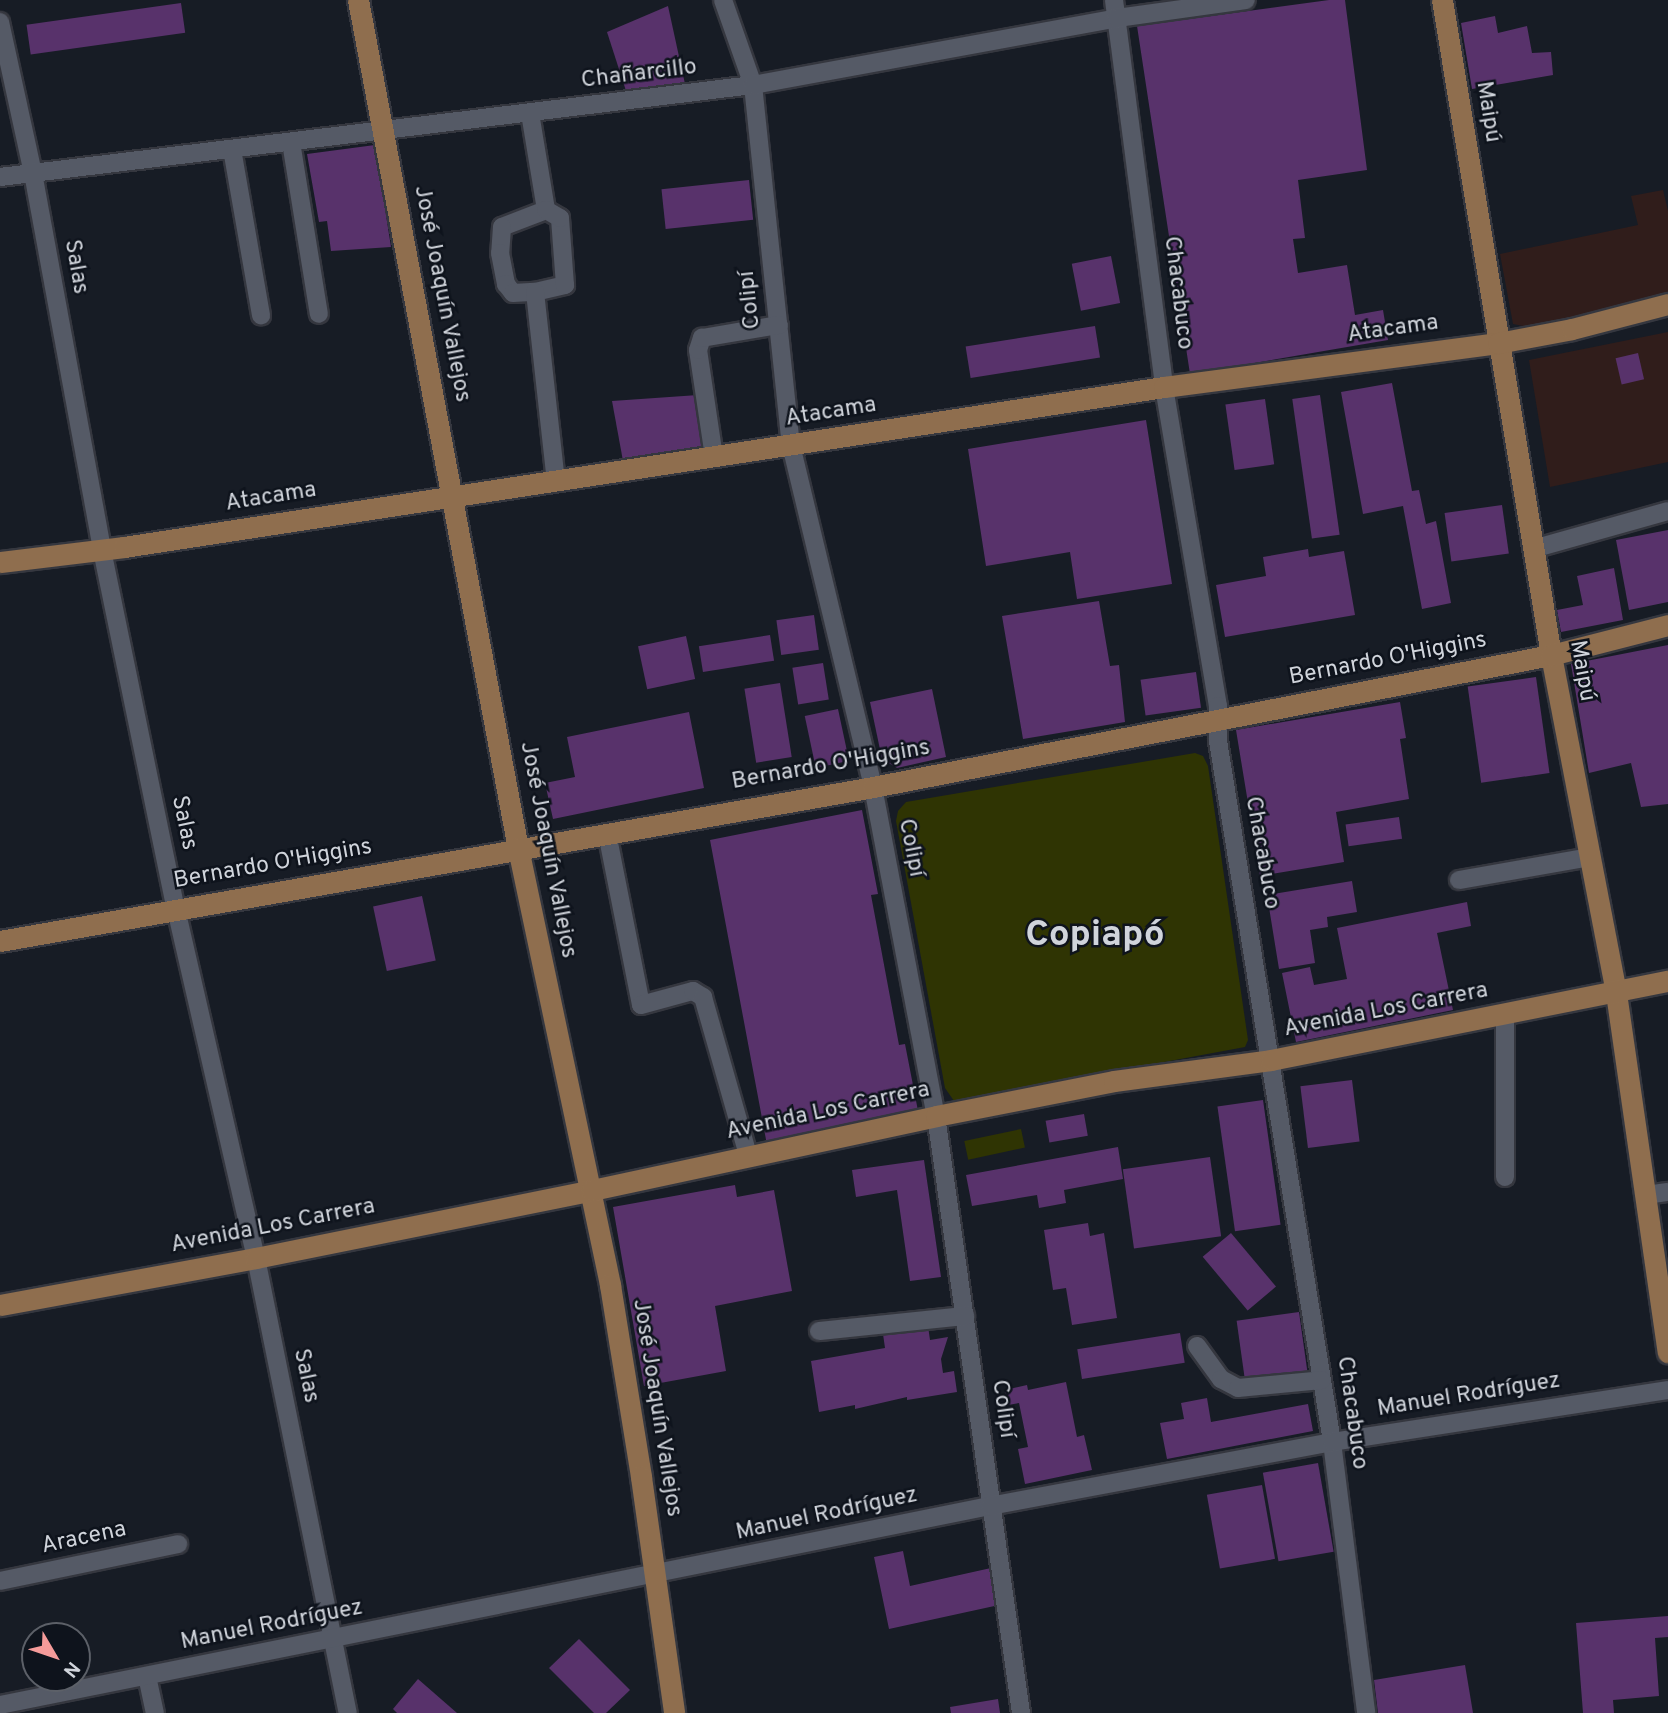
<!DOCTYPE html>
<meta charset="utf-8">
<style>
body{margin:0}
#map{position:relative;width:1668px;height:1713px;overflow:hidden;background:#171c25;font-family:Overpass,sans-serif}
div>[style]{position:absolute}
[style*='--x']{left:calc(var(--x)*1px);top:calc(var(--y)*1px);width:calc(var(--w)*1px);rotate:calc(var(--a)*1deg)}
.commercial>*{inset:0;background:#301d1b}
.green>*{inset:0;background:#2f3403;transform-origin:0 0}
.building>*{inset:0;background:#58326b;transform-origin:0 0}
.roads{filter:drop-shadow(2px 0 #35373f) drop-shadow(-2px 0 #35373f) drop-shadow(0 2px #35373f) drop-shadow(0 -2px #35373f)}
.minor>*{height:18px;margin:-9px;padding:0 9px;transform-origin:9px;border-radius:9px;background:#555a66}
.major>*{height:21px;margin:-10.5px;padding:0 10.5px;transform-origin:10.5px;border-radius:10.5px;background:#8f6e4e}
span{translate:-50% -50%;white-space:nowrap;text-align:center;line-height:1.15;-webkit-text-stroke:5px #0e131c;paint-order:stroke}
.street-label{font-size:23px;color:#d0d4db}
.town-label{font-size:37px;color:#d0d4db;font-weight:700}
.north{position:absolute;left:21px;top:1622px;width:70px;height:70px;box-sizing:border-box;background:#0e131c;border:2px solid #5c6068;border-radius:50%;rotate:129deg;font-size:19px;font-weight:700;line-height:28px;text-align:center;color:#d0d4db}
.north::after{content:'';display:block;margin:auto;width:24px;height:32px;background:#f59b9a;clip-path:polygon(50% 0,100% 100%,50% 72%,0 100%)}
</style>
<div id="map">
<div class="commercial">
<div style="clip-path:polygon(1663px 190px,1668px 211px,1668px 300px,1534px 328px,1513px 324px,1500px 254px,1638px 225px,1631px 196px)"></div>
<div style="clip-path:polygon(1668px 332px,1668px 462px,1550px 487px,1529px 360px)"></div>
</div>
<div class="green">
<div style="clip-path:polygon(1195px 753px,1203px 756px,1208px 766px,1248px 1040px,1245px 1047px,954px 1101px,945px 1088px,896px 821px,898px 811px,906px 802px)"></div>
<div style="left:1021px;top:1129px;width:19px;height:58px;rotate:78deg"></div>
</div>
<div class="building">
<div style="clip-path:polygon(1329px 0,1345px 0,1367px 170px,1298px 180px,1305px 238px,1293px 239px,1298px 273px,1347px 265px,1355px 315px,1383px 310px,1388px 340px,1190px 374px,1137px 26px)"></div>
<div style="left:181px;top:3px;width:30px;height:156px;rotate:82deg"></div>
<div style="clip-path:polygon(668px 6px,685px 84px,627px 94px,607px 32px)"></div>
<div style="clip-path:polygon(1495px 16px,1498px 33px,1527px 26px,1532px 53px,1551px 52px,1553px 75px,1472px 89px,1461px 23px)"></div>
<div style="clip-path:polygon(375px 145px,391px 247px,331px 251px,327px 221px,319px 222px,307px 154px)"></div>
<div style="left:749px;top:180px;width:40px;height:88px;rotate:84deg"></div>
<div style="left:1111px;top:256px;width:48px;height:40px;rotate:79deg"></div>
<div style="left:1095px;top:326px;width:32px;height:131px;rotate:81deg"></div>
<div style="left:1638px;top:353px;width:27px;height:23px;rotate:77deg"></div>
<div style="clip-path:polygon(1392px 383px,1412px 491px,1419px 490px,1426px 524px,1436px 521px,1451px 603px,1422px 609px,1403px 506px,1363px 514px,1341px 392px)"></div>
<div style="clip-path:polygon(698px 395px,706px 446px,623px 461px,612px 401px)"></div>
<div style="left:1320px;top:395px;width:141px;height:28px;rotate:82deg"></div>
<div style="left:1265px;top:399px;width:66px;height:40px;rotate:82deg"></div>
<div style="clip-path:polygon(1146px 420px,1172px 584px,1077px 599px,1070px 552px,986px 566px,968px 449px)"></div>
<div style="left:1502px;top:505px;width:49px;height:58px;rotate:82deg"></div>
<div style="clip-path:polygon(1668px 530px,1668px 602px,1629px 610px,1616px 540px)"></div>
<div style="clip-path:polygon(1308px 549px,1309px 557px,1344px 551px,1355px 615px,1225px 637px,1216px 585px,1266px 576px,1263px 557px)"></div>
<div style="clip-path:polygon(1614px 568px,1623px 620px,1561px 632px,1557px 610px,1583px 605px,1577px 576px)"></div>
<div style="clip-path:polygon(1099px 601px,1110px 666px,1119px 665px,1125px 722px,1023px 739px,1002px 616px)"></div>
<div style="left:814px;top:615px;width:35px;height:38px;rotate:82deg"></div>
<div style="left:770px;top:635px;width:26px;height:72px;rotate:81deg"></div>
<div style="left:686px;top:636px;width:44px;height:49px;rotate:78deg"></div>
<div style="clip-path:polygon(1668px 645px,1668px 804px,1641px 807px,1631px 763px,1589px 773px,1571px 664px)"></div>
<div style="left:823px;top:663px;width:37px;height:31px;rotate:81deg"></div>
<div style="left:1196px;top:672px;width:36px;height:56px;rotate:82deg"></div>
<div style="left:1536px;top:677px;width:97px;height:69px;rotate:82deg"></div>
<div style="left:780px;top:683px;width:75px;height:36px;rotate:81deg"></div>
<div style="clip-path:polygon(932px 689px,946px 757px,897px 768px,882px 759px,870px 702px)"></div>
<div style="clip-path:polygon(1400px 702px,1406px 738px,1400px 739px,1409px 799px,1336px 812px,1344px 862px,1260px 876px,1236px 730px)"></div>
<div style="left:838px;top:709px;width:53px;height:34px;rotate:78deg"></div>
<div style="clip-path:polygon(689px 712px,704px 788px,553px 819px,545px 783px,575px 777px,567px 737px)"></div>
<div style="clip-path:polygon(862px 810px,878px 894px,871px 895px,899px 1045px,905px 1044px,919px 1116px,767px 1145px,710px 840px)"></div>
<div style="left:1399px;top:817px;width:22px;height:54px;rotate:82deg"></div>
<div style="clip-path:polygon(1352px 881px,1357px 912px,1327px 917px,1328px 927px,1310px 930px,1315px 963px,1279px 969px,1267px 895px)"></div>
<div style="left:422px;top:896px;width:66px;height:50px;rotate:78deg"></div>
<div style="clip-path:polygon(1467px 902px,1471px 926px,1437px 933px,1453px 1010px,1296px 1042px,1282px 973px,1310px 967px,1314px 985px,1347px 979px,1337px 928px)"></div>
<div style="left:1352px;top:1080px;width:62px;height:52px;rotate:83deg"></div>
<div style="left:1263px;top:1100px;width:126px;height:46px;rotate:82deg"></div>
<div style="left:1084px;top:1114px;width:22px;height:39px;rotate:80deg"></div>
<div style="clip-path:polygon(1118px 1147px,1123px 1179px,1064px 1190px,1066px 1203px,1039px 1208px,1037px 1195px,972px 1206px,966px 1175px)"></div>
<div style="left:1210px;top:1157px;width:80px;height:88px;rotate:82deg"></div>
<div style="clip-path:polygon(924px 1160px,941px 1277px,910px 1281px,897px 1190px,856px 1197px,852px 1170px)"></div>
<div style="clip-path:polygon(735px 1185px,737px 1197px,774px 1190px,792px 1291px,715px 1306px,726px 1371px,644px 1386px,613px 1207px)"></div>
<div style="clip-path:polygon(1088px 1223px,1090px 1236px,1104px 1233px,1117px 1318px,1072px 1325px,1066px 1288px,1053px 1290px,1044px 1230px)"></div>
<div style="left:1231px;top:1233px;width:70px;height:37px;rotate:50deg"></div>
<div style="left:1299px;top:1312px;width:66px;height:63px;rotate:82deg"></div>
<div style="clip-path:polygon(928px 1326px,930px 1340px,948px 1337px,941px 1359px,943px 1373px,954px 1371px,957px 1392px,907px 1400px,907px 1397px,855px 1409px,855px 1405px,819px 1412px,811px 1361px,885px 1348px,883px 1334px)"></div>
<div style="left:1180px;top:1333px;width:30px;height:104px;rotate:81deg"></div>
<div style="clip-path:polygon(1066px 1382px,1077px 1437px,1084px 1435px,1092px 1470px,1025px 1484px,1018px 1449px,1028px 1447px,1019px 1403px,1008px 1405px,1005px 1390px,1027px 1385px,1028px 1390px)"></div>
<div style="clip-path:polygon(1207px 1398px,1211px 1422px,1308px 1404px,1313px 1431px,1167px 1459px,1160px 1423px,1184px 1419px,1181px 1403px)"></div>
<div style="left:1318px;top:1463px;width:90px;height:56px;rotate:80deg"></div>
<div style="left:1262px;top:1485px;width:75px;height:56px;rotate:80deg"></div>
<div style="clip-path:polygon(903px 1551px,910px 1586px,991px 1568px,999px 1605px,889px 1629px,874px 1557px)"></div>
<div style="clip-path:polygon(1668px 1616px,1668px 1637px,1655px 1638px,1659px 1696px,1613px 1700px,1614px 1713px,1583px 1713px,1576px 1623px)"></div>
<div style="clip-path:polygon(579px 1639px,630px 1690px,606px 1713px,594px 1713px,549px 1668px)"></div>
<div style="clip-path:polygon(1465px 1665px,1473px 1713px,1378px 1713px,1374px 1680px)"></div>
<div style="clip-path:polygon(418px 1679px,457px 1713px,397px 1713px,393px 1709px)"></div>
<div style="clip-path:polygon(998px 1699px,1000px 1713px,951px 1713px,950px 1707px)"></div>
</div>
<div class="roads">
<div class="minor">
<div style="--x:723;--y:0;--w:90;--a:70.6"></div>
<div style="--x:753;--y:85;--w:362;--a:84"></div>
<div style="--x:791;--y:445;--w:352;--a:76.5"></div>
<div style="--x:873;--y:787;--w:335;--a:79.2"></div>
<div style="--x:936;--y:1116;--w:603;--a:81.9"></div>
<div style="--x:1114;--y:0;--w:390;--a:82.6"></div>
<div style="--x:1164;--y:387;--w:324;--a:80.4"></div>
<div style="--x:1218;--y:706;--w:35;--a:90"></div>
<div style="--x:1218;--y:741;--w:710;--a:80.76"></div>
<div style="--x:1332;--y:1442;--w:273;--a:82.8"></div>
<div style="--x:0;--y:22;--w:155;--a:77.7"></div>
<div style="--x:33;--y:173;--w:383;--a:79.6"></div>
<div style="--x:102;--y:550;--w:367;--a:78.4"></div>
<div style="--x:176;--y:909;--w:358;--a:77.1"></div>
<div style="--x:256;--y:1258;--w:464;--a:78.6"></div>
<div style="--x:530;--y:113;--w:98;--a:80.6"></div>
<div style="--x:546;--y:210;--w:47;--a:158.9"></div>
<div style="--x:502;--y:227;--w:26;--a:94"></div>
<div style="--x:500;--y:253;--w:32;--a:79"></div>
<div style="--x:506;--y:284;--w:11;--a:52"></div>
<div style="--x:513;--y:293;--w:22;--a:-3"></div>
<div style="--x:535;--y:292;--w:31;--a:-13"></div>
<div style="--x:565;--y:285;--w:67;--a:-94.3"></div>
<div style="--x:560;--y:218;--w:16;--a:-150"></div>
<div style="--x:291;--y:142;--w:174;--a:80.8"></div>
<div style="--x:232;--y:149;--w:169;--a:80.1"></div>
<div style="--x:0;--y:177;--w:759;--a:-6.97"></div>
<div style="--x:753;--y:85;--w:370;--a:-10.4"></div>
<div style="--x:1117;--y:18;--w:130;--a:-7.9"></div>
<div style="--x:535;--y:292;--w:190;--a:83.7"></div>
<div style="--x:714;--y:457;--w:108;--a:-98.5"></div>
<div style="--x:698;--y:350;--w:13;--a:-72"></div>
<div style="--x:702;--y:338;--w:78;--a:-9.6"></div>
<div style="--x:1533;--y:549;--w:140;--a:-15.7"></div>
<div style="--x:607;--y:833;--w:175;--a:78.8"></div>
<div style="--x:641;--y:1005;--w:54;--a:-15.1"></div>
<div style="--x:693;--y:991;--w:12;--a:31"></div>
<div style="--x:703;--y:997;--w:164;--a:74.1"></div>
<div style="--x:1459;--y:880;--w:132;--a:-10"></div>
<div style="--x:1505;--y:1177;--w:163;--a:-90"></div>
<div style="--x:1646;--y:1195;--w:22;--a:-8"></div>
<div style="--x:819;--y:1331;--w:147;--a:-5.9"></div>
<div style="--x:1197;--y:1346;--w:41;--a:54"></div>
<div style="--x:1221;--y:1379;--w:19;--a:28"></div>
<div style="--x:1238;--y:1388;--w:84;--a:-5.4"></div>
<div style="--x:0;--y:1581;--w:182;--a:-11.7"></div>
<div style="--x:147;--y:1676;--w:38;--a:78"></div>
<div style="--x:0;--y:1705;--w:1010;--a:-11.37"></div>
<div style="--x:990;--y:1506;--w:348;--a:-10.6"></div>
<div style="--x:1332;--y:1442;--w:340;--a:-8.8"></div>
</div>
<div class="major">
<div style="--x:358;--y:0;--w:863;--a:79.32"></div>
<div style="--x:518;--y:848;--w:447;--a:78.1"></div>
<div style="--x:610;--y:1285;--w:194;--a:80.8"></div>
<div style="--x:641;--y:1477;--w:238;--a:82"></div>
<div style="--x:1442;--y:0;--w:664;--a:80.55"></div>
<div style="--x:1551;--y:655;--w:344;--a:79.1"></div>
<div style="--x:1616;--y:993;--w:363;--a:81.8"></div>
<div style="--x:0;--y:562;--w:125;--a:-6.9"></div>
<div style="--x:124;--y:547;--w:1052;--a:-8.75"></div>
<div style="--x:1164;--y:387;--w:337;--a:-7.5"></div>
<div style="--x:1498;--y:343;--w:75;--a:-10.7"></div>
<div style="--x:1572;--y:329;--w:99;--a:-14.6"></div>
<div style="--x:0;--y:941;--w:886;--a:-10"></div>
<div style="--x:873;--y:787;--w:691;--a:-11.02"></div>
<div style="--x:1551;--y:655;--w:121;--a:-14.4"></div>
<div style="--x:0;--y:1305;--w:260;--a:-10.4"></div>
<div style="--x:256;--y:1258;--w:343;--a:-11.4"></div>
<div style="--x:592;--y:1190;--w:352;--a:-12.1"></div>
<div style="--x:936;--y:1116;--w:181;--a:-11.1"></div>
<div style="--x:1114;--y:1081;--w:158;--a:-7.6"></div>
<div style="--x:1271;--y:1060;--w:405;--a:-11.3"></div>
</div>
</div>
<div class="street-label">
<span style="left:639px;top:75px;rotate:-7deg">Chañarcillo</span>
<span style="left:1487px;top:112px;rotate:81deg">Maipú</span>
<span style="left:75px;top:267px;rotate:80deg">Salas</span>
<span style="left:1177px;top:293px;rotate:83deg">Chacabuco</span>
<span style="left:441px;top:294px;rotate:79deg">José Joaquín Vallejos</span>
<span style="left:751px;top:300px;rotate:-96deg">Colipí</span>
<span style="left:1393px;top:330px;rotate:-8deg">Atacama</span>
<span style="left:831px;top:413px;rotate:-9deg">Atacama</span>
<span style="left:271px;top:498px;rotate:-9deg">Atacama</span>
<span style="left:1388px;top:660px;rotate:-11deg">Bernardo O'Higgins</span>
<span style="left:1581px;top:671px;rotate:80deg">Maipú</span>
<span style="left:831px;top:766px;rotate:-10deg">Bernardo O'Higgins</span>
<span style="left:183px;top:823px;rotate:78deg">Salas</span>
<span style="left:910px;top:848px;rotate:79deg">Colipí</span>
<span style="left:547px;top:850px;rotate:79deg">José Joaquín Vallejos</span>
<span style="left:1261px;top:853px;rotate:80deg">Chacabuco</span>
<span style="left:273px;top:865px;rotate:-10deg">Bernardo O'Higgins</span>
<span style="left:1386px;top:1011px;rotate:-11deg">Avenida Los Carrera</span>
<span style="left:828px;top:1112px;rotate:-12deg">Avenida Los Carrera</span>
<span style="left:273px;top:1227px;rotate:-11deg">Avenida Los Carrera</span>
<span style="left:305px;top:1376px;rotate:78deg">Salas</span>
<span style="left:1469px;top:1396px;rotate:-9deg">Manuel Rodríguez</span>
<span style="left:656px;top:1408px;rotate:81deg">José Joaquín Vallejos</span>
<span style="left:1002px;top:1409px;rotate:82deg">Colipí</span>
<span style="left:1351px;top:1413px;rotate:82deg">Chacabuco</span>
<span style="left:827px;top:1515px;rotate:-12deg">Manuel Rodríguez</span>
<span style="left:84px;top:1539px;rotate:-12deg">Aracena</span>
<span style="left:272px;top:1626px;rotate:-11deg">Manuel Rodríguez</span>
</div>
<div class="town-label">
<span style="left:1095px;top:936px">Copiapó</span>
</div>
<div class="north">N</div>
</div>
